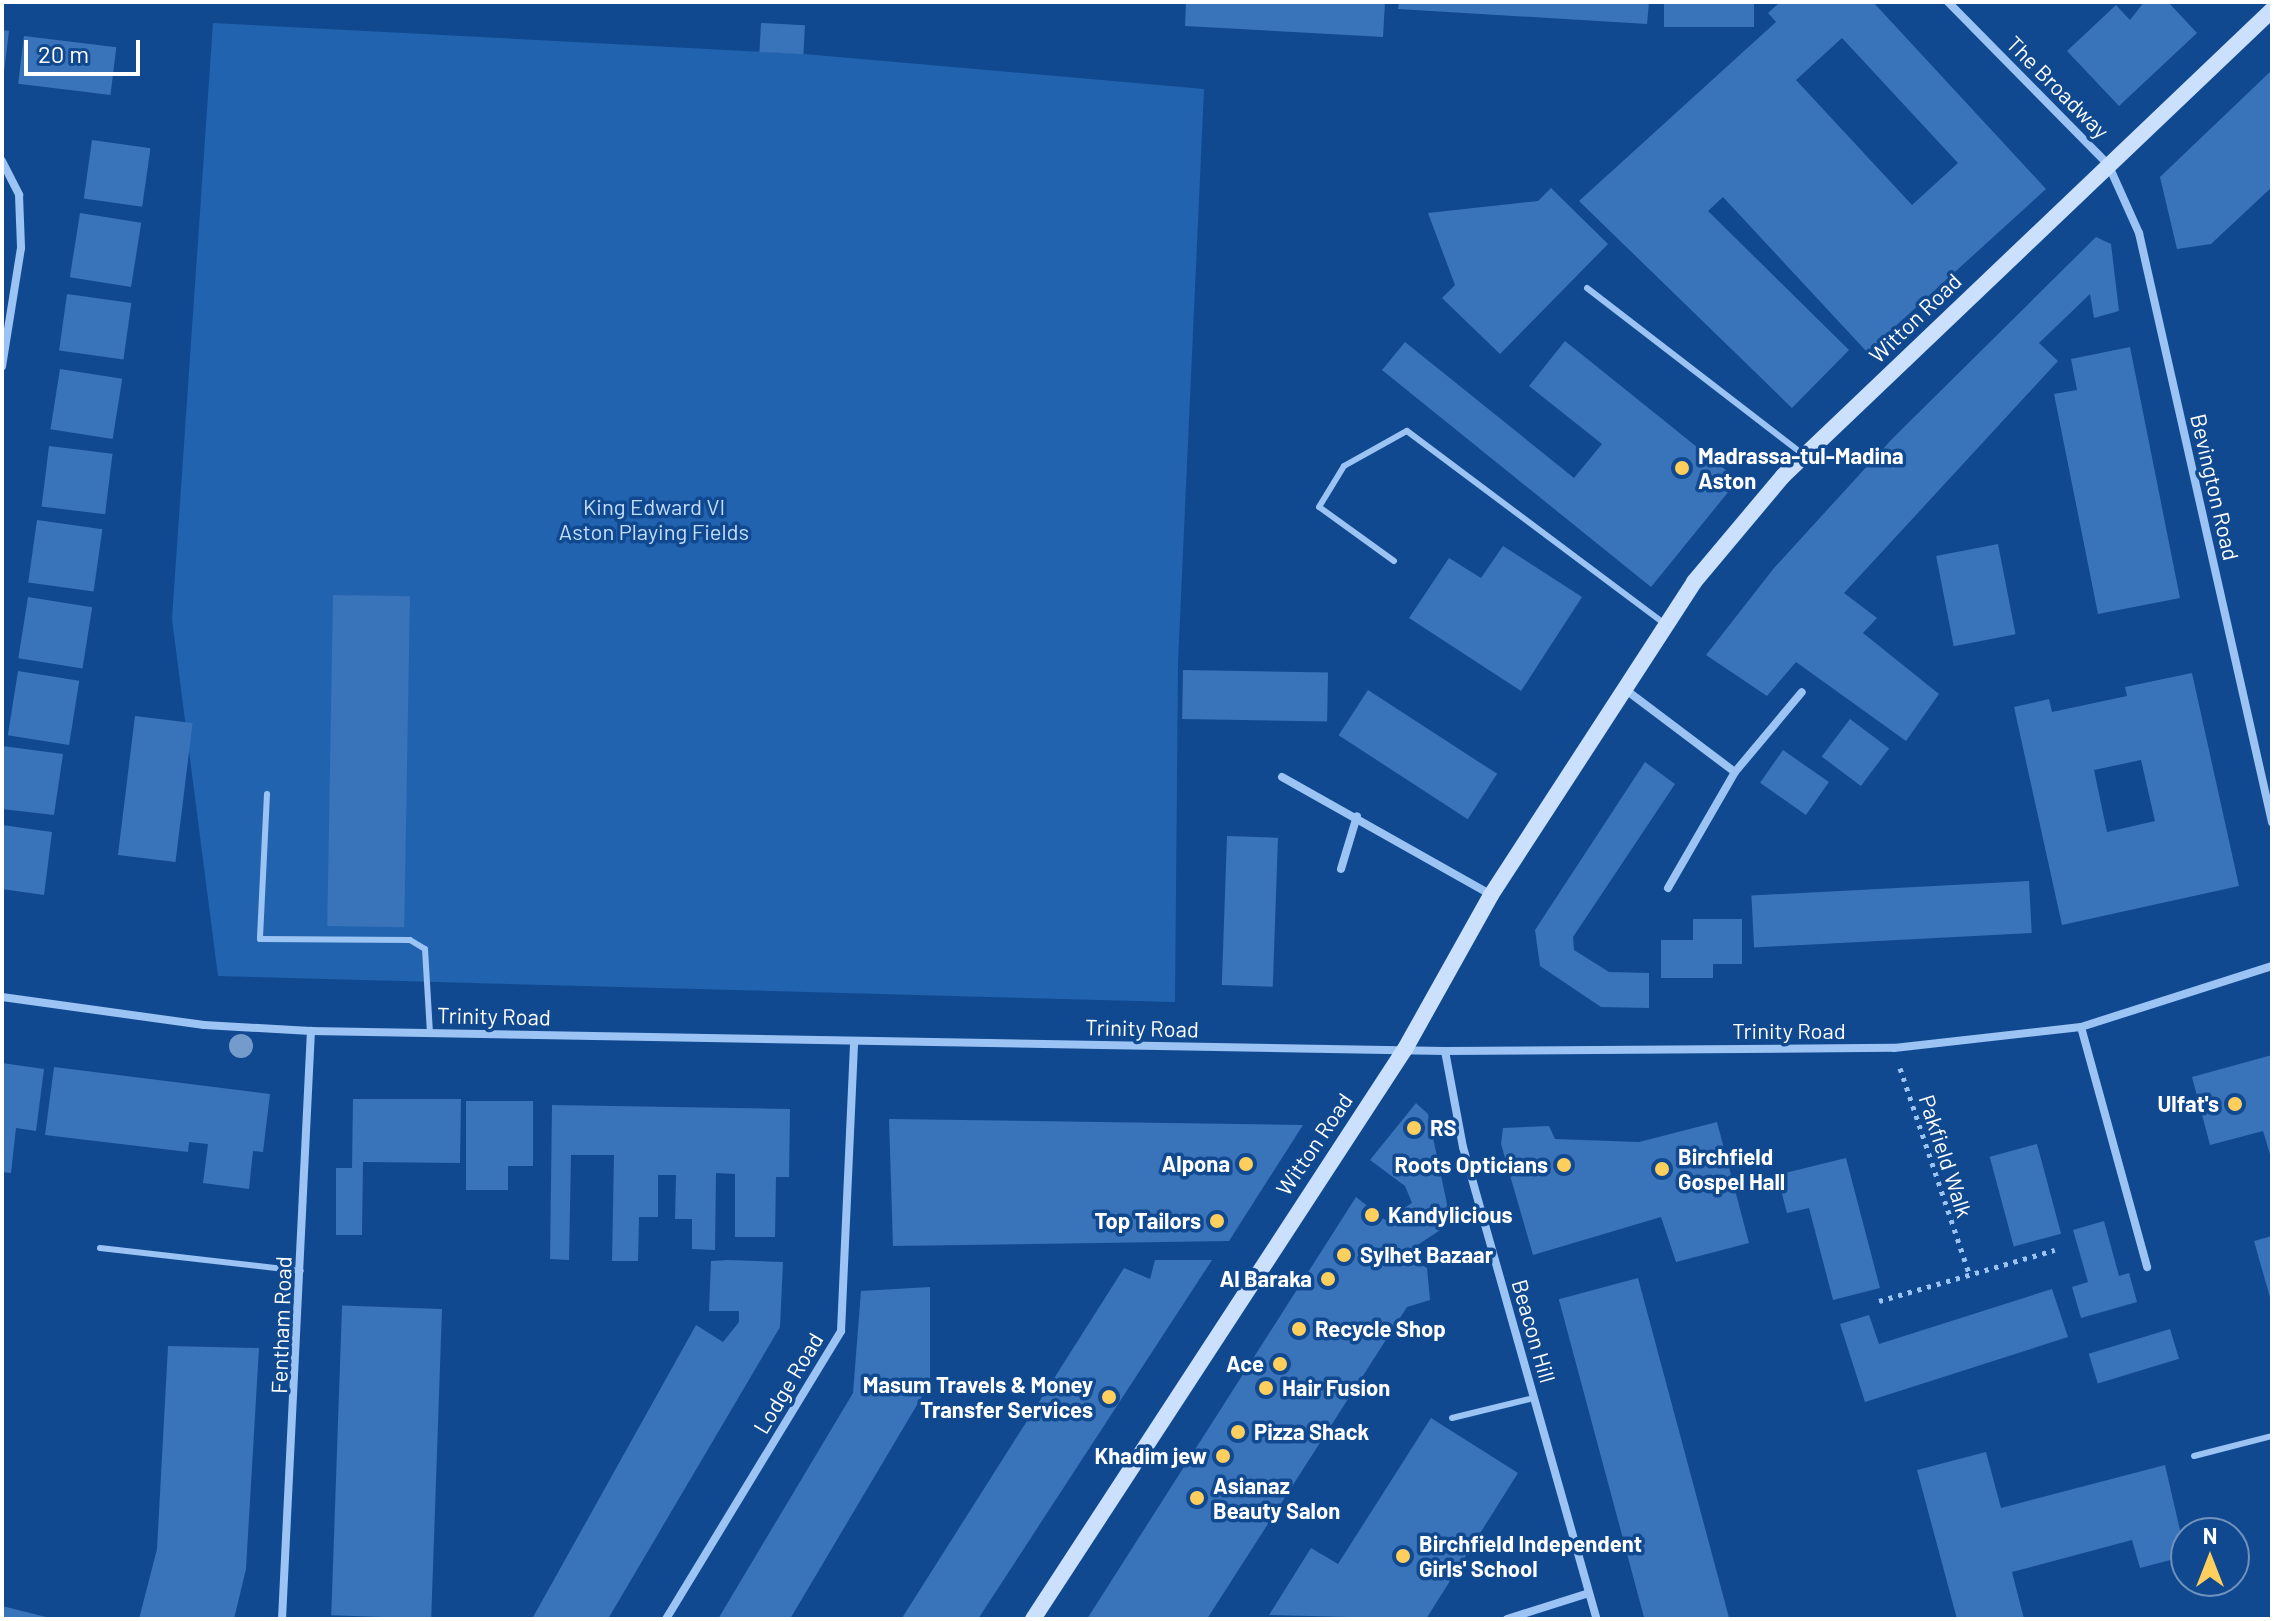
<!DOCTYPE html>
<style>
body{margin:0}
#map{position:relative;width:2274px;height:1621px;overflow:hidden;background:#114990;font-family:Barlow,sans-serif}
div>[style]{position:absolute}
[style*='--x']{left:calc(var(--x)*1px);top:calc(var(--y)*1px);width:calc(var(--w)*1px);rotate:calc(var(--a)*1deg)}
.green>*{inset:0;background:#2263b0}
.building>*{inset:0;background:#3973b9;transform-origin:0 0}
.path>*{height:5px;margin-top:-2.5px;transform-origin:0;background:repeating-linear-gradient(90deg,#9bc3f3 0 4px,transparent 0 10px)}
.service>*{height:6px;margin:-3px;padding:0 3px;transform-origin:3px;border-radius:3px;background:#9bc3f3}
.minor>*{height:8px;margin:-4px;padding:0 4px;transform-origin:4px;border-radius:4px;background:#9bc3f3}
.secondary>*{height:16px;margin:-8px;padding:0 8px;transform-origin:8px;border-radius:8px;background:#cae0fd}
.trees>*{width:24px;height:24px;margin:-12px;border-radius:50%;background:#739bcc}
.dots>*{width:22px;height:22px;translate:-50% -50%;box-sizing:border-box;border:4px solid #114990;border-radius:50%}
span{translate:-50% -50%;white-space:nowrap;text-align:center;line-height:1.15;-webkit-text-stroke:7px #114990;paint-order:stroke}
.street-label{font-size:22px;color:#fff}
.poi-label{font-size:22px;color:#fff;font-weight:700}
.left{translate:0 -50%;text-align:left}
.right{translate:-100% -50%;text-align:right}
.park-label{font-size:22px;color:#c3defd}
.frame{position:absolute;inset:0;border:4px solid #fff;pointer-events:none}
.north{position:absolute;left:2170px;top:1517px;width:80px;height:80px;box-sizing:border-box;background:#114990;border:2px solid #7092bc;border-radius:50%;rotate:0deg;font-size:22px;font-weight:700;line-height:32px;text-align:center;color:#fff}
.north::after{content:'';display:block;margin:auto;width:28px;height:36px;background:#ffcf5d;clip-path:polygon(50% 0,100% 100%,50% 72%,0 100%)}
.scale{position:absolute;left:24px;top:40px;width:116px;height:36px;box-sizing:border-box;border:4px solid #fff;border-top:0;padding-left:10px;font-size:24px;line-height:28px;white-space:nowrap;color:#fff;-webkit-text-stroke:6px #114990;paint-order:stroke}
</style>
<div id="map">
<div class="green">
<div style="clip-path:polygon(213px 23px,804px 54px,1204px 89px,1178px 662px,1175px 1002px,218px 976px,172px 619px)"></div>
</div>
<div class="building">
<div style="clip-path:polygon(1186px 2px,1385px 2px,1383px 37px,1185px 26px)"></div>
<div style="clip-path:polygon(1399px 2px,1649px 2px,1647px 24px,1398px 9px)"></div>
<div style="left:1664px;top:2px;width:90px;height:25px"></div>
<div style="clip-path:polygon(evenodd,1780px 2px,1873px 2px,2046px 189px,1867px 352px,1723px 197px,1708px 211px,1849px 350px,1792px 408px,1579px 201px,1776px 22px,1768px 13px,1780px 2px,1842px 38px,1958px 163px,1912px 205px,1796px 80px,1842px 38px)"></div>
<div style="clip-path:polygon(2144px 2px,2168px 2px,2197px 33px,2119px 106px,2067px 51px,2116px 5px,2130px 20px)"></div>
<div style="left:761px;top:23px;width:44px;height:29px;rotate:3deg"></div>
<div style="clip-path:polygon(2px 30px,9px 31px,4px 72px,2px 72px)"></div>
<div style="left:24px;top:36px;width:93px;height:48px;rotate:7deg"></div>
<div style="clip-path:polygon(2272px 70px,2272px 187px,2211px 244px,2177px 249px,2160px 177px)"></div>
<div style="left:92px;top:140px;width:59px;height:59px;rotate:8deg"></div>
<div style="clip-path:polygon(1551px 188px,1608px 244px,1500px 354px,1442px 298px,1455px 285px,1428px 213px,1538px 201px)"></div>
<div style="left:80px;top:213px;width:62px;height:65px;rotate:9deg"></div>
<div style="clip-path:polygon(2096px 237px,2111px 244px,2119px 311px,2094px 318px,2090px 294px,2039px 343px,2058px 361px,1844px 593px,1877px 618px,1863px 633px,1939px 694px,1906px 741px,1796px 662px,1767px 696px,1706px 655px,1774px 568px,1892px 439px)"></div>
<div style="left:67px;top:294px;width:65px;height:57px;rotate:8deg"></div>
<div style="clip-path:polygon(1565px 341px,1738px 480px,1651px 587px,1382px 370px,1405px 342px,1574px 478px,1602px 444px,1529px 386px)"></div>
<div style="clip-path:polygon(2130px 347px,2180px 598px,2098px 614px,2054px 394px,2077px 390px,2071px 359px)"></div>
<div style="left:60px;top:369px;width:63px;height:61px;rotate:9deg"></div>
<div style="left:49px;top:446px;width:64px;height:61px;rotate:7deg"></div>
<div style="left:37px;top:520px;width:66px;height:63px;rotate:8deg"></div>
<div style="left:1998px;top:544px;width:92px;height:63px;rotate:79deg"></div>
<div style="clip-path:polygon(1503px 546px,1582px 597px,1521px 691px,1409px 618px,1449px 558px,1481px 578px)"></div>
<div style="left:333px;top:595px;width:77px;height:331px;rotate:1deg"></div>
<div style="left:28px;top:597px;width:65px;height:62px;rotate:9deg"></div>
<div style="left:1183px;top:670px;width:145px;height:49px;rotate:1deg"></div>
<div style="left:18px;top:671px;width:62px;height:65px;rotate:9deg"></div>
<div style="clip-path:polygon(evenodd,2192px 673px,2239px 886px,2062px 925px,2014px 707px,2049px 699px,2052px 712px,2127px 696px,2125px 687px,2192px 673px,2141px 760px,2155px 821px,2107px 832px,2094px 770px,2141px 760px)"></div>
<div style="left:1368px;top:690px;width:154px;height:54px;rotate:33deg"></div>
<div style="left:135px;top:716px;width:58px;height:140px;rotate:7deg"></div>
<div style="left:1850px;top:719px;width:49px;height:47px;rotate:37deg"></div>
<div style="clip-path:polygon(2px 746px,63px 754px,54px 815px,2px 809px)"></div>
<div style="left:1783px;top:750px;width:56px;height:40px;rotate:35deg"></div>
<div style="clip-path:polygon(1645px 762px,1675px 784px,1573px 937px,1574px 950px,1609px 972px,1649px 973px,1649px 1008px,1601px 1007px,1540px 966px,1535px 930px)"></div>
<div style="clip-path:polygon(2px 825px,52px 832px,44px 895px,2px 889px)"></div>
<div style="left:1227px;top:836px;width:51px;height:149px;rotate:2deg"></div>
<div style="left:2029px;top:881px;width:52px;height:278px;rotate:87deg"></div>
<div style="clip-path:polygon(1693px 919px,1742px 919px,1742px 964px,1713px 964px,1713px 978px,1661px 978px,1661px 940px,1693px 940px)"></div>
<div style="clip-path:polygon(2272px 1055px,2272px 1161px,2263px 1131px,2210px 1145px,2192px 1077px)"></div>
<div style="clip-path:polygon(2px 1063px,44px 1069px,36px 1131px,16px 1128px,11px 1173px,2px 1172px)"></div>
<div style="clip-path:polygon(54px 1067px,270px 1094px,263px 1152px,253px 1151px,249px 1189px,203px 1183px,208px 1144px,189px 1142px,188px 1152px,45px 1135px)"></div>
<div style="clip-path:polygon(353px 1099px,461px 1099px,460px 1163px,363px 1162px,362px 1235px,336px 1235px,336px 1168px,352px 1168px)"></div>
<div style="clip-path:polygon(466px 1101px,533px 1101px,533px 1166px,508px 1166px,508px 1190px,466px 1190px)"></div>
<div style="clip-path:polygon(1416px 1103px,1428px 1114px,1451px 1223px,1419px 1244px,1411px 1259px,1427px 1268px,1430px 1300px,1407px 1307px,1207px 1619px,1087px 1619px,1356px 1197px,1385px 1220px,1412px 1203px,1405px 1186px,1370px 1160px)"></div>
<div style="clip-path:polygon(552px 1105px,790px 1109px,789px 1177px,776px 1177px,775px 1237px,735px 1237px,735px 1174px,716px 1173px,715px 1250px,692px 1249px,692px 1219px,675px 1219px,676px 1175px,658px 1175px,658px 1217px,639px 1217px,638px 1261px,612px 1261px,614px 1155px,571px 1155px,569px 1260px,550px 1259px)"></div>
<div style="clip-path:polygon(889px 1119px,1303px 1125px,1229px 1241px,893px 1246px)"></div>
<div style="clip-path:polygon(1717px 1122px,1749px 1243px,1676px 1262px,1661px 1217px,1533px 1255px,1501px 1144px,1503px 1128px,1549px 1126px,1555px 1139px,1639px 1142px)"></div>
<div style="left:2037px;top:1144px;width:93px;height:49px;rotate:75deg"></div>
<div style="clip-path:polygon(1846px 1158px,1880px 1288px,1833px 1300px,1809px 1208px,1787px 1213px,1777px 1175px)"></div>
<div style="clip-path:polygon(2104px 1221px,2119px 1276px,2129px 1273px,2137px 1302px,2081px 1318px,2072px 1287px,2088px 1282px,2073px 1230px)"></div>
<div style="clip-path:polygon(2272px 1236px,2272px 1301px,2271px 1301px,2254px 1241px)"></div>
<div style="clip-path:polygon(728px 1260px,783px 1262px,780px 1327px,608px 1619px,532px 1619px,696px 1325px,723px 1342px,739px 1322px,739px 1311px,709px 1311px,711px 1261px)"></div>
<div style="clip-path:polygon(1155px 1260px,1212px 1260px,978px 1619px,902px 1618px,1124px 1268px,1150px 1279px)"></div>
<div style="left:1638px;top:1278px;width:353px;height:82px;rotate:75deg"></div>
<div style="clip-path:polygon(930px 1287px,930px 1383px,790px 1619px,718px 1619px,853px 1393px,861px 1291px)"></div>
<div style="clip-path:polygon(2052px 1289px,2068px 1337px,1865px 1402px,1840px 1324px,1869px 1315px,1879px 1344px)"></div>
<div style="left:442px;top:1309px;width:310px;height:100px;rotate:92deg"></div>
<div style="left:2170px;top:1329px;width:31px;height:85px;rotate:73deg"></div>
<div style="clip-path:polygon(168px 1346px,259px 1348px,246px 1569px,234px 1619px,139px 1619px,157px 1549px)"></div>
<div style="clip-path:polygon(1431px 1418px,1518px 1473px,1426px 1619px,1269px 1615px,1311px 1548px,1338px 1564px)"></div>
<div style="clip-path:polygon(1986px 1452px,2001px 1508px,2165px 1465px,2186px 1556px,2140px 1568px,2132px 1540px,2012px 1572px,2024px 1619px,1957px 1619px,1917px 1470px)"></div>
<div style="clip-path:polygon(2px 1606px,50px 1618px,49px 1619px,2px 1619px)"></div>
</div>
<div class="path">
<div style="--x:1900;--y:1068;--w:216;--a:71.4"></div>
<div style="--x:1879;--y:1301;--w:183;--a:-16.2"></div>
</div>
<div class="service">
<div style="--x:1587;--y:288;--w:274;--a:37.6"></div>
<div style="--x:1394;--y:561;--w:92;--a:-144.2"></div>
<div style="--x:1319;--y:507;--w:48;--a:-58.6"></div>
<div style="--x:1344;--y:466;--w:72;--a:-29.1"></div>
<div style="--x:1407;--y:431;--w:322;--a:36.8"></div>
<div style="--x:267;--y:794;--w:145;--a:92.8"></div>
<div style="--x:260;--y:939;--w:150;--a:0.4"></div>
<div style="--x:410;--y:940;--w:17;--a:31"></div>
<div style="--x:425;--y:949;--w:84;--a:86.6"></div>
<div style="--x:100;--y:1248;--w:202;--a:6.5"></div>
<div style="--x:1452;--y:1418;--w:84;--a:-13.7"></div>
<div style="--x:2194;--y:1456;--w:81;--a:-14.4"></div>
</div>
<div class="minor">
<div style="--x:1948;--y:2;--w:228;--a:45.4"></div>
<div style="--x:2108;--y:164;--w:76;--a:65.8"></div>
<div style="--x:2139;--y:233;--w:604;--a:77.28"></div>
<div style="--x:2;--y:161;--w:38;--a:63"></div>
<div style="--x:19;--y:195;--w:53;--a:87.8"></div>
<div style="--x:21;--y:248;--w:120;--a:99.1"></div>
<div style="--x:1622;--y:687;--w:141;--a:37"></div>
<div style="--x:1282;--y:777;--w:240;--a:29.4"></div>
<div style="--x:1341;--y:869;--w:55;--a:-73.2"></div>
<div style="--x:1668;--y:888;--w:134;--a:-60"></div>
<div style="--x:1735;--y:772;--w:104;--a:-50.1"></div>
<div style="--x:2;--y:997;--w:204;--a:7.9"></div>
<div style="--x:204;--y:1025;--w:107;--a:3.2"></div>
<div style="--x:311;--y:1031;--w:1134;--a:1.01"></div>
<div style="--x:1445;--y:1051;--w:449;--a:-0.4"></div>
<div style="--x:1894;--y:1048;--w:188;--a:-6.4"></div>
<div style="--x:2081;--y:1027;--w:201;--a:-17.7"></div>
<div style="--x:2081;--y:1027;--w:249;--a:74.6"></div>
<div style="--x:1445;--y:1051;--w:98;--a:79.4"></div>
<div style="--x:1463;--y:1147;--w:491;--a:74.2"></div>
<div style="--x:282;--y:1619;--w:589;--a:-87.18"></div>
<div style="--x:666;--y:1619;--w:337;--a:-58.7"></div>
<div style="--x:841;--y:1331;--w:290;--a:-87.4"></div>
<div style="--x:1507;--y:1619;--w:86;--a:-17.6"></div>
</div>
<div class="secondary">
<div style="--x:1033;--y:1619;--w:681;--a:-56.87"></div>
<div style="--x:1405;--y:1049;--w:176;--a:-60.8"></div>
<div style="--x:1491;--y:895;--w:373;--a:-57"></div>
<div style="--x:1694;--y:582;--w:138;--a:-50"></div>
<div style="--x:1783;--y:476;--w:675;--a:-43.62"></div>
</div>
<div class="trees">
<div style="left:241px;top:1046px"></div>
</div>
<div class="dots">
<div style="left:1682px;top:468px;background:#ffcf5d"></div>
<div style="left:2235px;top:1104px;background:#ffcf5d"></div>
<div style="left:1414px;top:1128px;background:#ffcf5d"></div>
<div style="left:1246px;top:1164px;background:#ffcf5d"></div>
<div style="left:1564px;top:1165px;background:#ffcf5d"></div>
<div style="left:1662px;top:1169px;background:#ffcf5d"></div>
<div style="left:1372px;top:1215px;background:#ffcf5d"></div>
<div style="left:1217px;top:1221px;background:#ffcf5d"></div>
<div style="left:1344px;top:1255px;background:#ffcf5d"></div>
<div style="left:1328px;top:1279px;background:#ffcf5d"></div>
<div style="left:1299px;top:1329px;background:#ffcf5d"></div>
<div style="left:1280px;top:1364px;background:#ffcf5d"></div>
<div style="left:1266px;top:1388px;background:#ffcf5d"></div>
<div style="left:1109px;top:1397px;background:#ffcf5d"></div>
<div style="left:1238px;top:1432px;background:#ffcf5d"></div>
<div style="left:1223px;top:1456px;background:#ffcf5d"></div>
<div style="left:1197px;top:1498px;background:#ffcf5d"></div>
<div style="left:1403px;top:1556px;background:#ffcf5d"></div>
</div>
<div class="street-label">
<span style="left:2058px;top:87px;rotate:45deg">The Broadway</span>
<span style="left:1915px;top:318px;rotate:-44deg">Witton Road</span>
<span style="left:2215px;top:487px;rotate:77deg">Bevington Road</span>
<span style="left:494px;top:1016px;rotate:1deg">Trinity Road</span>
<span style="left:1142px;top:1028px;rotate:1deg">Trinity Road</span>
<span style="left:1789px;top:1031px">Trinity Road</span>
<span style="left:1314px;top:1144px;rotate:-56deg">Witton Road</span>
<span style="left:1946px;top:1156px;rotate:72deg">Pakfield Walk</span>
<span style="left:281px;top:1325px;rotate:-88deg">Fentham Road</span>
<span style="left:1534px;top:1331px;rotate:74deg">Beacon Hill</span>
<span style="left:788px;top:1383px;rotate:-59deg">Lodge Road</span>
</div>
<div class="poi-label">
<span class="left" style="left:1698px;top:468px">Madrassa-tul-Madina<br>Aston</span>
<span class="right" style="left:2219px;top:1104px">Ulfat's</span>
<span class="left" style="left:1430px;top:1128px">RS</span>
<span class="left" style="left:1678px;top:1169px">Birchfield<br>Gospel Hall</span>
<span class="right" style="left:1230px;top:1164px">Alpona</span>
<span class="right" style="left:1548px;top:1165px">Roots Opticians</span>
<span class="left" style="left:1388px;top:1215px">Kandylicious</span>
<span class="right" style="left:1201px;top:1221px">Top Tailors</span>
<span class="left" style="left:1360px;top:1255px">Sylhet Bazaar</span>
<span class="right" style="left:1312px;top:1279px">Al Baraka</span>
<span class="left" style="left:1315px;top:1329px">Recycle Shop</span>
<span class="right" style="left:1264px;top:1364px">Ace</span>
<span class="right" style="left:1093px;top:1397px">Masum Travels &amp; Money<br>Transfer Services</span>
<span class="left" style="left:1282px;top:1388px">Hair Fusion</span>
<span class="left" style="left:1254px;top:1432px">Pizza Shack</span>
<span class="right" style="left:1207px;top:1456px">Khadim jew</span>
<span class="left" style="left:1213px;top:1498px">Asianaz<br>Beauty Salon</span>
<span class="left" style="left:1419px;top:1556px">Birchfield Independent<br>Girls' School</span>
</div>
<div class="park-label">
<span style="left:654px;top:519px">King Edward VI<br>Aston Playing Fields</span>
</div>
<div class="frame"></div>
<div class="north">N</div>
<div class="scale">20 m</div>
</div>
